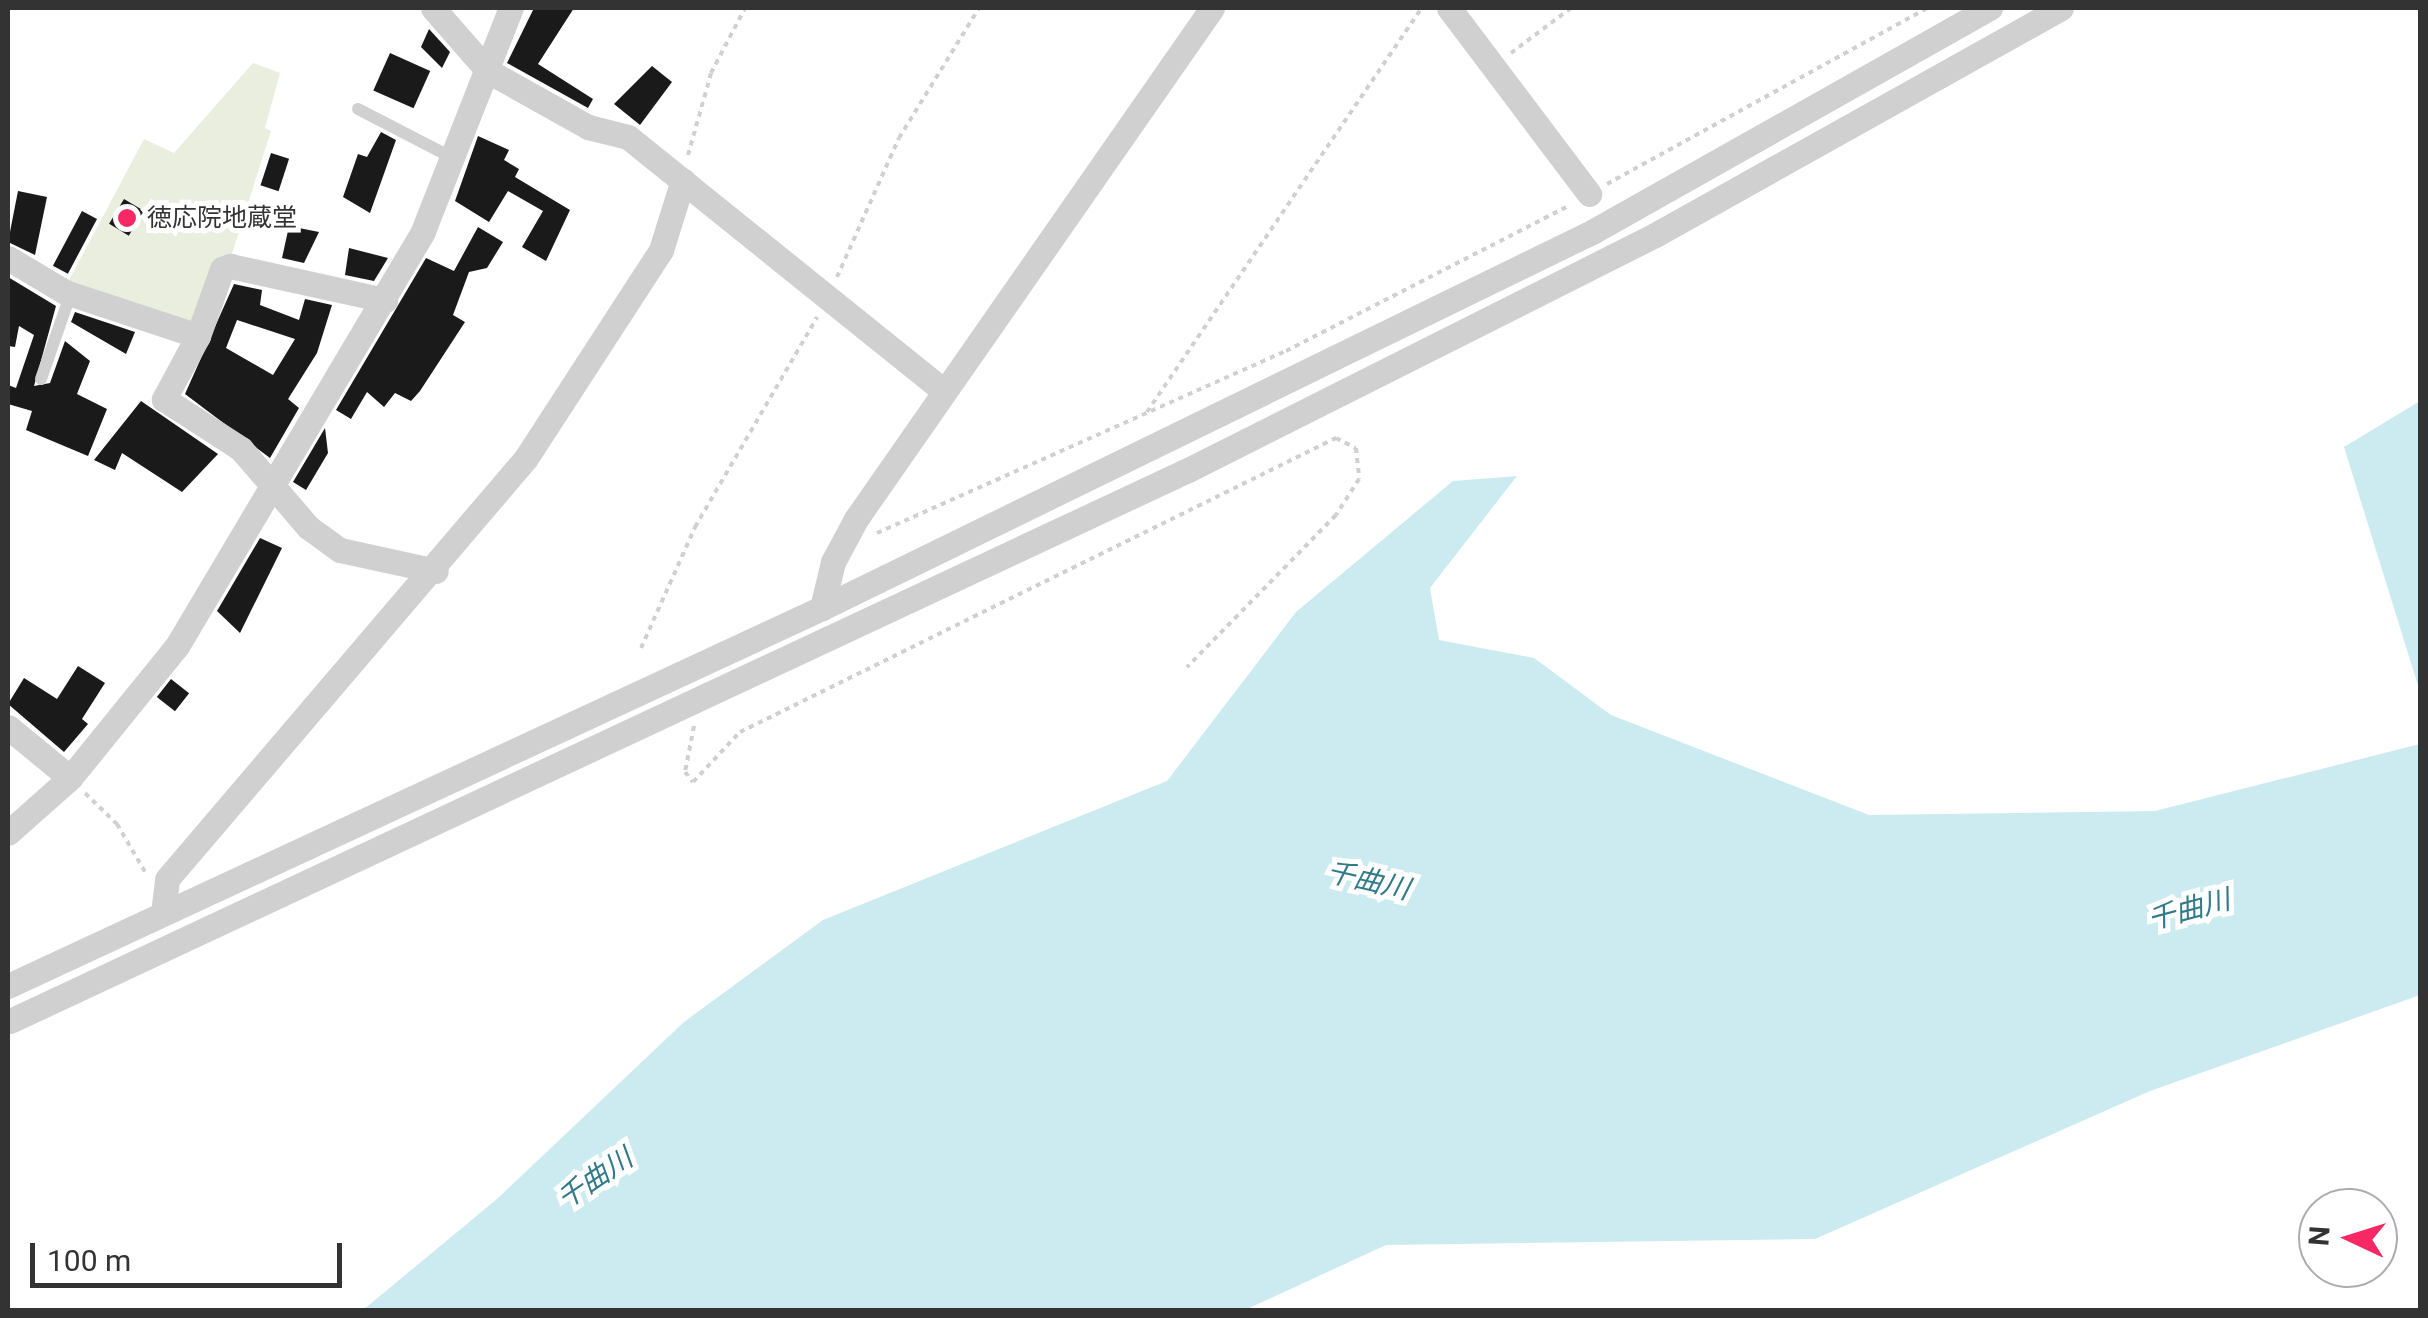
<!DOCTYPE html>
<meta charset="utf-8">
<style>
body{margin:0}
#map{position:relative;width:2428px;height:1318px;overflow:hidden;background:#fff;font-family:Roboto,"Noto Sans JP",sans-serif}
div>[style]{position:absolute}
[style*='--x']{left:calc(var(--x)*1px);top:calc(var(--y)*1px);width:calc(var(--w)*1px);rotate:calc(var(--a)*1deg)}
.green>*{inset:0;background:#e9eede}
.water>*{inset:0;background:#ccebf1}
.building>*{inset:0;background:#1a1a1a;transform-origin:0 0}
.path>*{height:4px;margin-top:-2px;transform-origin:0;background:repeating-linear-gradient(90deg,#d0d0d0 0 5px,transparent 0 10px)}
.lane>*{height:12px;margin:-6px;padding:0 6px;transform-origin:6px;border-radius:6px;background:#d0d0d0}
.street>*{height:25px;margin:-12.5px;padding:0 12.5px;transform-origin:12.5px;border-radius:12.5px;background:#d0d0d0}
.dots>*{width:28px;height:28px;translate:-50% -50%;box-sizing:border-box;border:5px solid #fff;border-radius:50%}
span{translate:-50% -50%;white-space:nowrap;text-align:center;line-height:1.15;-webkit-text-stroke:10px #fff;paint-order:stroke}
.poi-label{font-size:25px;color:#333}
.left{translate:0 -50%;text-align:left}
.water-label{font-size:28px;color:#317a8a;font-style:italic}
.frame{position:absolute;inset:0;border:10px solid #333;pointer-events:none}
.north{position:absolute;left:2298px;top:1188px;width:100px;height:100px;box-sizing:border-box;background:#fff;border:2px solid #adadad;border-radius:50%;rotate:274deg;font-size:28px;font-weight:700;line-height:40px;text-align:center;color:#333}
.north::after{content:'';display:block;margin:auto;width:35px;height:45px;background:#f72864;clip-path:polygon(50% 0,100% 100%,50% 72%,0 100%)}
.scale{position:absolute;left:30px;top:1243px;width:312px;height:45px;box-sizing:border-box;border:5px solid #333;border-top:0;padding-left:12px;font-size:30px;line-height:35px;white-space:nowrap;color:#333;-webkit-text-stroke:8px #fff;paint-order:stroke}
</style>
<div id="map">
<div class="green">
<div style="clip-path:polygon(253px 63px,280px 73px,265px 128px,271px 131px,231px 257px,197px 317px,189px 322px,66px 286px,144px 139px,174px 153px)"></div>
</div>
<div class="water">
<div style="clip-path:polygon(2420px 401px,2420px 692px,2344px 447px)"></div>
<div style="clip-path:polygon(1517px 476px,1430px 588px,1439px 640px,1534px 658px,1611px 715px,1869px 815px,2155px 811px,2420px 744px,2420px 995px,2150px 1091px,1815px 1239px,1386px 1245px,1245px 1310px,363px 1310px,497px 1199px,684px 1022px,823px 920px,1167px 781px,1296px 612px,1453px 481px)"></div>
</div>
<div class="building">
<div style="clip-path:polygon(534px 8px,574px 8px,538px 64px,593px 99px,588px 108px,507px 63px)"></div>
<div style="clip-path:polygon(429px 29px,450px 52px,442px 68px,421px 47px)"></div>
<div style="left:390px;top:53px;width:44px;height:41px;rotate:24deg"></div>
<div style="clip-path:polygon(652px 66px,672px 82px,640px 125px,614px 104px)"></div>
<div style="clip-path:polygon(381px 132px,396px 140px,370px 213px,343px 197px,358px 154px,367px 157px)"></div>
<div style="clip-path:polygon(478px 136px,509px 150px,504px 160px,519px 169px,515px 177px,570px 210px,546px 261px,522px 247px,543px 211px,508px 191px,489px 222px,455px 201px)"></div>
<div style="left:271px;top:153px;width:19px;height:34px;rotate:18deg"></div>
<div style="clip-path:polygon(18px 191px,47px 197px,35px 255px,8px 242px)"></div>
<div style="left:124px;top:199px;width:23px;height:29px;rotate:31deg"></div>
<div style="left:82px;top:211px;width:17px;height:62px;rotate:28deg"></div>
<div style="clip-path:polygon(289px 226px,319px 232px,304px 263px,282px 258px)"></div>
<div style="clip-path:polygon(478px 227px,503px 242px,487px 268px,469px 272px,453px 315px,465px 322px,420px 391px,411px 401px,395px 393px,384px 407px,367px 392px,351px 419px,336px 410px,426px 258px,454px 271px)"></div>
<div style="clip-path:polygon(349px 248px,388px 258px,374px 281px,345px 275px)"></div>
<div style="clip-path:polygon(8px 277px,56px 306px,34px 386px,50px 383px,65px 341px,90px 361px,77px 394px,107px 409px,88px 456px,26px 430px,32px 411px,8px 404px,8px 385px,16px 388px,34px 335px,19px 326px,15px 347px,8px 346px)"></div>
<div style="clip-path:polygon(evenodd,234px 284px,262px 290px,260px 305px,299px 320px,305px 299px,332px 305px,317px 353px,288px 399px,299px 408px,270px 458px,185px 394px,234px 284px,237px 320px,295px 339px,273px 375px,226px 348px,237px 320px)"></div>
<div style="clip-path:polygon(75px 312px,135px 332px,126px 354px,71px 322px)"></div>
<div style="clip-path:polygon(141px 401px,218px 454px,182px 492px,122px 453px,115px 470px,94px 460px)"></div>
<div style="clip-path:polygon(325px 428px,328px 453px,306px 490px,293px 482px)"></div>
<div style="clip-path:polygon(260px 538px,282px 548px,240px 633px,217px 611px)"></div>
<div style="clip-path:polygon(78px 666px,105px 683px,82px 719px,88px 724px,64px 752px,8px 704px,24px 678px,57px 699px)"></div>
<div style="left:171px;top:679px;width:23px;height:23px;rotate:38deg"></div>
</div>
<div class="path">
<div style="--x:1511;--y:53;--w:75;--a:-36.9"></div>
<div style="--x:688;--y:155;--w:85;--a:-74.3"></div>
<div style="--x:711;--y:73;--w:73;--a:-62.4"></div>
<div style="--x:1607;--y:184;--w:365;--a:-28.8"></div>
<div style="--x:837;--y:277;--w:152;--a:-66"></div>
<div style="--x:899;--y:138;--w:153;--a:-58.4"></div>
<div style="--x:1147;--y:412;--w:489;--a:-55.8"></div>
<div style="--x:877;--y:533;--w:448;--a:-24"></div>
<div style="--x:1286;--y:351;--w:317;--a:-27.2"></div>
<div style="--x:641;--y:648;--w:133;--a:-65.9"></div>
<div style="--x:695;--y:527;--w:243;--a:-59.8"></div>
<div style="--x:694;--y:726;--w:47;--a:101.1"></div>
<div style="--x:685;--y:772;--w:13;--a:51"></div>
<div style="--x:693;--y:782;--w:69;--a:-46.8"></div>
<div style="--x:740;--y:732;--w:665;--a:-26.26"></div>
<div style="--x:1336;--y:438;--w:22;--a:27"></div>
<div style="--x:1356;--y:448;--w:31;--a:84"></div>
<div style="--x:1359;--y:479;--w:43;--a:122.6"></div>
<div style="--x:1336;--y:515;--w:213;--a:134.4"></div>
<div style="--x:85;--y:793;--w:45;--a:44.1"></div>
<div style="--x:117;--y:824;--w:56;--a:59.7"></div>
</div>
<div class="lane">
<div style="--x:358;--y:109;--w:107;--a:27.3"></div>
<div style="--x:41;--y:379;--w:91;--a:-70.8"></div>
</div>
<div class="street">
<div style="--x:433;--y:8;--w:84;--a:48.9"></div>
<div style="--x:488;--y:71;--w:115;--a:29.2"></div>
<div style="--x:588;--y:127;--w:41;--a:14"></div>
<div style="--x:628;--y:137;--w:405;--a:38.8"></div>
<div style="--x:1449;--y:8;--w:233;--a:53"></div>
<div style="--x:8;--y:258;--w:66;--a:30.8"></div>
<div style="--x:65;--y:292;--w:140;--a:18.3"></div>
<div style="--x:198;--y:336;--w:71;--a:-70.3"></div>
<div style="--x:222;--y:269;--w:9;--a:-21"></div>
<div style="--x:230;--y:266;--w:159;--a:12.4"></div>
<div style="--x:198;--y:336;--w:72;--a:118.4"></div>
<div style="--x:164;--y:399;--w:92;--a:33"></div>
<div style="--x:241;--y:449;--w:103;--a:49.3"></div>
<div style="--x:308;--y:527;--w:39;--a:36"></div>
<div style="--x:340;--y:550;--w:98;--a:12.3"></div>
<div style="--x:822;--y:608;--w:47;--a:-76.6"></div>
<div style="--x:833;--y:562;--w:49;--a:-61.9"></div>
<div style="--x:856;--y:519;--w:623;--a:-55.14"></div>
<div style="--x:8;--y:727;--w:80;--a:39.4"></div>
<div style="--x:8;--y:833;--w:83;--a:-41.6"></div>
<div style="--x:70;--y:778;--w:170;--a:-51"></div>
<div style="--x:177;--y:646;--w:482;--a:-59.3"></div>
<div style="--x:423;--y:231;--w:240;--a:-68.5"></div>
<div style="--x:163;--y:913;--w:34;--a:-83"></div>
<div style="--x:167;--y:879;--w:553;--a:-49.54"></div>
<div style="--x:526;--y:458;--w:248;--a:-57"></div>
<div style="--x:661;--y:250;--w:73;--a:-72.6"></div>
<div style="--x:8;--y:986;--w:897;--a:-24.91"></div>
<div style="--x:822;--y:608;--w:857;--a:-26.03"></div>
<div style="--x:1592;--y:232;--w:457;--a:-29.4"></div>
<div style="--x:10;--y:1021;--w:1300;--a:-25.07"></div>
<div style="--x:1188;--y:470;--w:523;--a:-26.71"></div>
<div style="--x:1655;--y:235;--w:465;--a:-29.2"></div>
</div>
<div class="dots">
<div style="left:127px;top:218px;background:#f72864"></div>
</div>
<div class="poi-label">
<span class="left" style="left:147px;top:218px">徳応院地蔵堂</span>
</div>
<div class="water-label">
<span style="left:1368px;top:881px;rotate:13deg">千曲川</span>
<span style="left:2189px;top:910px;rotate:-15deg">千曲川</span>
<span style="left:595px;top:1179px;rotate:-34deg">千曲川</span>
</div>
<div class="frame"></div>
<div class="north">N</div>
<div class="scale">100 m</div>
</div>
